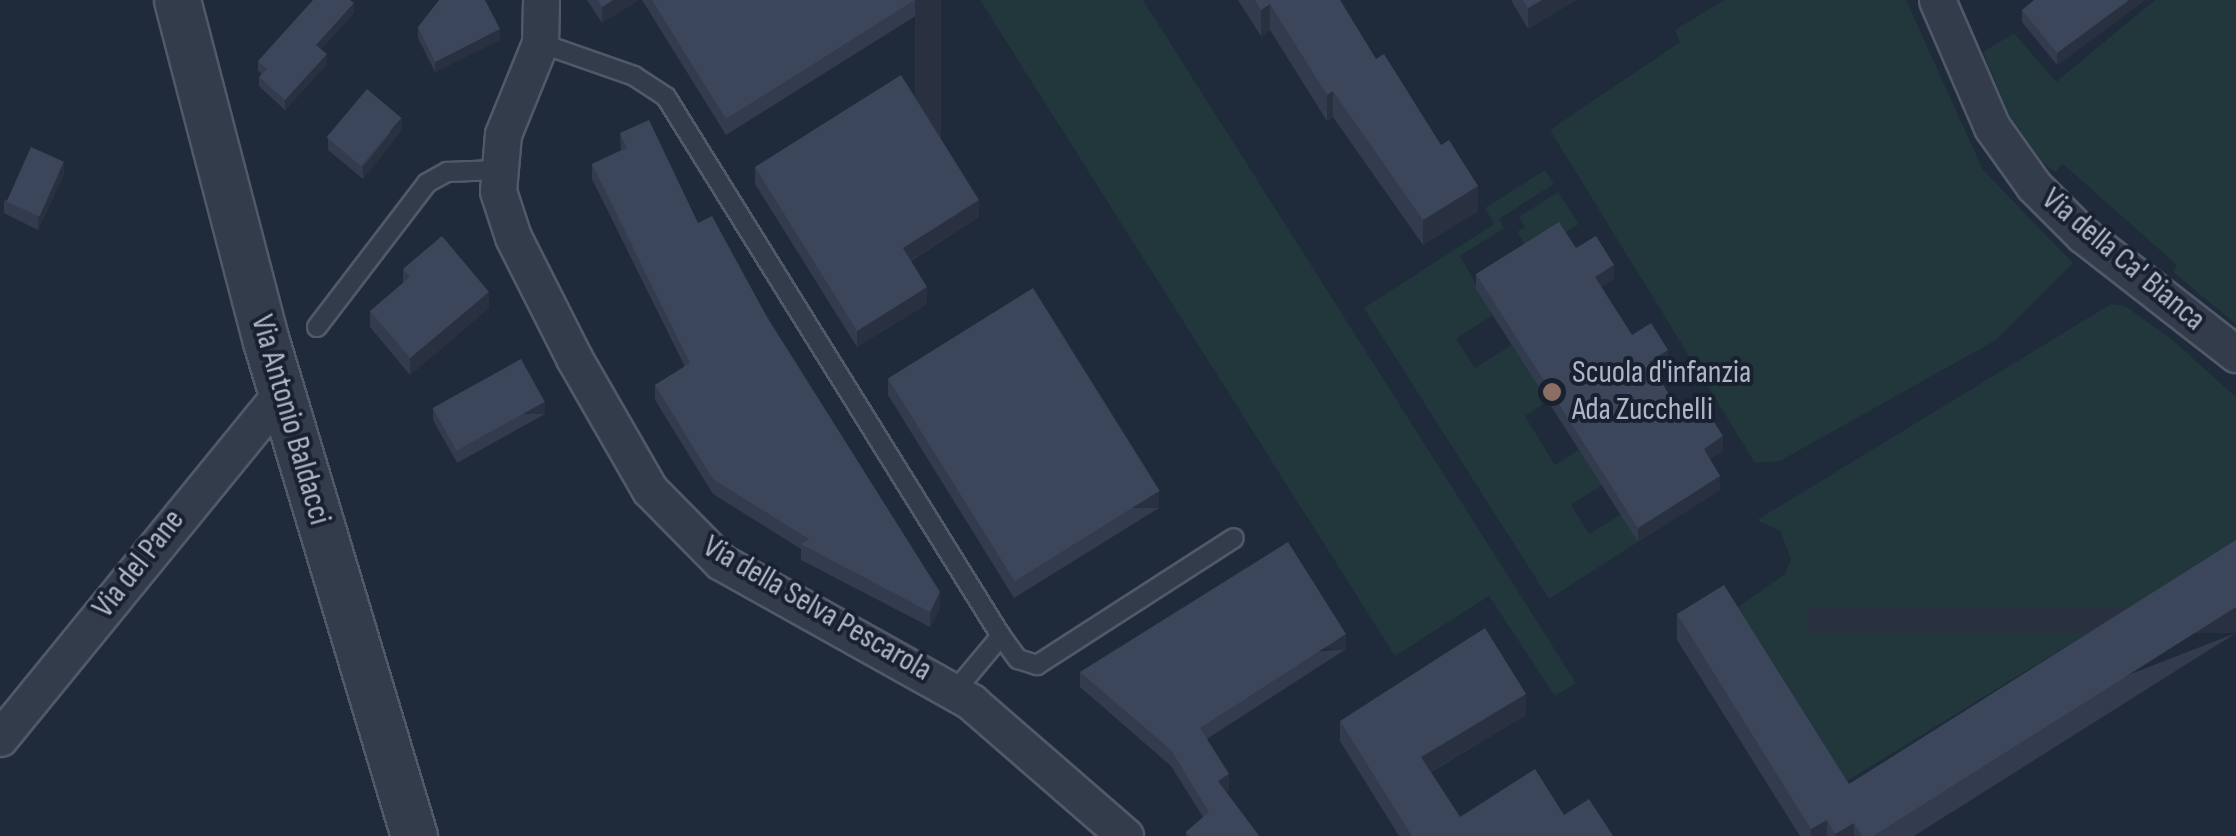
<!DOCTYPE html>
<style>
body{margin:0}
#map{position:relative;width:2236px;height:836px;overflow:hidden;background:#1f2a3b;font-family:"Sofia Sans Condensed",sans-serif}
div>[style]{position:absolute}
[style*='--x']{left:calc(var(--x)*1px);top:calc(var(--y)*1px);width:calc(var(--w)*1px);rotate:calc(var(--a)*1deg)}
.green>*{inset:0;background:#21373c}
.roads{filter:drop-shadow(2px 0 #515969) drop-shadow(-2px 0 #515969) drop-shadow(0 2px #515969) drop-shadow(0 -2px #515969)}
.service>*{height:18px;margin:-9px;padding:0 9px;transform-origin:9px;border-radius:9px;background:#333c4b}
.minor>*{height:35px;margin:-17.5px;padding:0 17.5px;transform-origin:17.5px;border-radius:17.5px;background:#333c4b}
.tertiary>*{height:45px;margin:-22.5px;padding:0 22.5px;transform-origin:22.5px;border-radius:22.5px;background:#333c4b}
.wall>*{inset:0;background:#333c4e}
.shaded-wall>*{inset:0;background:#293140;transform-origin:0 0}
.building>*{inset:0;background:#3b465b;transform-origin:0 0}
.dots>*{width:28px;height:28px;translate:-50% -50%;box-sizing:border-box;border:5px solid #192130;border-radius:50%}
span{translate:-50% -50%;white-space:nowrap;text-align:center;line-height:1.15;-webkit-text-stroke:8px #192130;paint-order:stroke}
.street-label{font-size:32px;color:#aeb6c7}
.poi-label{font-size:32px;color:#aeb6c7}
.left{translate:0 -50%;text-align:left}
</style>
<div id="map">
<div class="green">
<div style="clip-path:polygon(980px 0,1143px 0,1576px 683px,1555px 696px,1489px 596px,1395px 656px)"></div>
<div style="clip-path:polygon(1724px 0,1906px 0,1983px 170px,2073px 263px,1996px 340px,1780px 461px,1755px 463px,1550px 130px,1680px 42px,1675px 30px)"></div>
<div style="clip-path:polygon(2155px 0,2236px 0,2236px 324px,2173px 272px,2177px 265px,2063px 164px,2055px 172px,2042px 162px,2008px 113px,1983px 52px,2014px 33px,2056px 82px)"></div>
<div style="clip-path:polygon(1545px 170px,1554px 184px,1499px 219px,1504px 228px,1460px 256px,1493px 315px,1456px 339px,1475px 368px,1512px 345px,1548px 401px,1525px 416px,1555px 465px,1579px 450px,1602px 485px,1571px 505px,1589px 534px,1621px 514px,1638px 542px,1549px 599px,1364px 308px,1494px 224px,1485px 208px)"></div>
<div style="clip-path:polygon(1558px 192px,1579px 224px,1531px 254px,1517px 232px,1525px 227px,1519px 217px)"></div>
<div style="clip-path:polygon(2111px 304px,2125px 306px,2170px 338px,2236px 397px,2236px 542px,1847px 781px,1738px 607px,1785px 574px,1791px 559px,1780px 531px,1757px 520px)"></div>
</div>
<div class="roads">
<div class="service">
<div style="--x:540;--y:43;--w:100;--a:19.3"></div>
<div style="--x:634;--y:76;--w:38;--a:33"></div>
<div style="--x:666;--y:97;--w:635;--a:58.14"></div>
<div style="--x:317;--y:327;--w:181;--a:-52.6"></div>
<div style="--x:427;--y:183;--w:23;--a:-29"></div>
<div style="--x:447;--y:172;--w:50;--a:-2.3"></div>
<div style="--x:955;--y:691;--w:72;--a:-50.1"></div>
<div style="--x:1001;--y:636;--w:29;--a:54"></div>
<div style="--x:1018;--y:659;--w:20;--a:18"></div>
<div style="--x:1037;--y:665;--w:234;--a:-32.8"></div>
</div>
<div class="minor">
<div style="--x:541;--y:0;--w:43;--a:91.3"></div>
<div style="--x:540;--y:43;--w:98;--a:112.1"></div>
<div style="--x:503;--y:134;--w:57;--a:95"></div>
<div style="--x:498;--y:191;--w:48;--a:71.9"></div>
<div style="--x:513;--y:237;--w:136;--a:63.2"></div>
<div style="--x:574;--y:358;--w:152;--a:60.1"></div>
<div style="--x:650;--y:490;--w:101;--a:45.4"></div>
<div style="--x:721;--y:562;--w:287;--a:29.2"></div>
<div style="--x:971;--y:702;--w:204;--a:41"></div>
<div style="--x:1937;--y:0;--w:138;--a:66.6"></div>
<div style="--x:1992;--y:127;--w:72;--a:54.6"></div>
<div style="--x:2034;--y:186;--w:69;--a:45"></div>
<div style="--x:2083;--y:235;--w:194;--a:37.9"></div>
<div style="--x:0;--y:738;--w:445;--a:-50.8"></div>
</div>
<div class="tertiary">
<div style="--x:177;--y:0;--w:352;--a:75.4"></div>
<div style="--x:266;--y:341;--w:517;--a:73.35"></div>
</div>
</div>
<div class="wall">
<div style="clip-path:polygon(587px 0,639px 0,602px 23px)"></div>
<div style="clip-path:polygon(642px 0,941px 0,726px 135px)"></div>
<div style="clip-path:polygon(1238px 0,1340px 0,1376px 59px,1478px 211px,1423px 245px,1333px 117px,1327px 121px,1270px 30px,1261px 36px)"></div>
<div style="clip-path:polygon(1511px 0,1576px 0,1528px 29px)"></div>
<div style="clip-path:polygon(2145px 0,2057px 65px,2022px 22px,2022px 10px)"></div>
<div style="clip-path:polygon(354px 13px,321px 49px,327px 64px,285px 110px,259px 86px,259px 77px,262px 74px,258px 71px,258px 61px)"></div>
<div style="clip-path:polygon(418px 27px,500px 40px,435px 72px,418px 38px)"></div>
<div style="clip-path:polygon(402px 130px,363px 179px,328px 150px,328px 138px)"></div>
<div style="clip-path:polygon(620px 133px,698px 223px,767px 317px,940px 608px,930px 627px,801px 560px,801px 549px,713px 494px,655px 400px,655px 385px,685px 367px,592px 179px,592px 164px,621px 150px)"></div>
<div style="clip-path:polygon(755px 167px,979px 217px,911px 261px,927px 304px,857px 347px,755px 184px)"></div>
<div style="clip-path:polygon(64px 174px,38px 230px,4px 213px,4px 201px)"></div>
<div style="clip-path:polygon(1576px 248px,1614px 279px,1601px 287px,1632px 335px,1668px 364px,1655px 372px,1683px 417px,1723px 451px,1710px 459px,1720px 490px,1638px 542px,1476px 289px,1476px 274px)"></div>
<div style="clip-path:polygon(403px 269px,489px 308px,410px 375px,370px 327px,370px 311px,403px 283px)"></div>
<div style="clip-path:polygon(888px 378px,1159px 508px,1014px 598px,888px 395px)"></div>
<div style="clip-path:polygon(433px 408px,545px 414px,457px 463px,433px 420px)"></div>
<div style="clip-path:polygon(1677px 614px,1849px 784px,2236px 633px,1914px 836px,1800px 836px,1677px 640px)"></div>
<div style="clip-path:polygon(1346px 649px,1207px 739px,1229px 790px,1226px 792px,1259px 836px,1186px 836px,1186px 832px,1203px 817px,1171px 766px,1080px 687px,1080px 672px)"></div>
<div style="clip-path:polygon(1526px 715px,1431px 772px,1460px 817px,1564px 815px,1613px 836px,1399px 836px,1340px 741px,1340px 721px)"></div>
</div>
<div class="shaded-wall">
<div style="clip-path:polygon(613px 0,639px 0,602px 23px,602px 7px)"></div>
<div style="left:915px;top:0;width:26px;height:223px"></div>
<div style="clip-path:polygon(1542px 0,1576px 0,1528px 29px,1528px 8px)"></div>
<div style="clip-path:polygon(2129px 0,2145px 0,2057px 65px,2057px 53px)"></div>
<div style="clip-path:polygon(354px 3px,354px 13px,316px 54px,316px 45px)"></div>
<div style="clip-path:polygon(1270px 4px,1270px 30px,1261px 36px,1261px 10px)"></div>
<div style="clip-path:polygon(500px 29px,500px 40px,435px 72px,435px 62px)"></div>
<div style="clip-path:polygon(327px 54px,327px 64px,285px 110px,285px 100px)"></div>
<div style="clip-path:polygon(1333px 91px,1333px 117px,1327px 121px,1327px 95px)"></div>
<div style="clip-path:polygon(402px 118px,402px 130px,363px 179px,363px 167px)"></div>
<div style="clip-path:polygon(64px 162px,64px 174px,38px 230px,38px 218px)"></div>
<div style="clip-path:polygon(1478px 186px,1478px 211px,1423px 245px,1423px 220px)"></div>
<div style="clip-path:polygon(979px 200px,979px 217px,903px 265px,903px 248px)"></div>
<div style="clip-path:polygon(1614px 265px,1614px 279px,1595px 291px,1595px 277px)"></div>
<div style="clip-path:polygon(927px 287px,927px 304px,857px 347px,857px 331px)"></div>
<div style="clip-path:polygon(489px 292px,489px 308px,410px 375px,410px 358px)"></div>
<div style="clip-path:polygon(1668px 350px,1668px 364px,1649px 376px,1649px 362px)"></div>
<div style="left:545px;top:402px;width:12px;height:101px;rotate:90deg"></div>
<div style="clip-path:polygon(1723px 436px,1723px 451px,1704px 463px,1704px 449px)"></div>
<div style="clip-path:polygon(1720px 476px,1720px 490px,1638px 542px,1638px 528px)"></div>
<div style="left:1159px;top:491px;width:17px;height:171px;rotate:90deg"></div>
<div style="clip-path:polygon(940px 592px,940px 608px,930px 627px,930px 612px)"></div>
<div style="left:2236px;top:607px;width:26px;height:429px;rotate:90deg"></div>
<div style="left:1346px;top:634px;width:15px;height:174px;rotate:90deg"></div>
<div style="clip-path:polygon(1526px 694px,1526px 715px,1421px 777px,1421px 757px)"></div>
<div style="clip-path:polygon(1229px 774px,1229px 790px,1218px 796px,1218px 781px)"></div>
<div style="clip-path:polygon(1827px 820px,1827px 836px,1811px 836px,1811px 829px)"></div>
<div style="clip-path:polygon(1854px 823px,1854px 836px,1835px 836px,1835px 834px)"></div>
</div>
<div class="building">
<div style="clip-path:polygon(313px 0,350px 0,354px 3px,316px 45px,327px 54px,285px 100px,259px 77px,267px 69px,258px 61px)"></div>
<div style="clip-path:polygon(439px 0,485px 0,500px 29px,435px 62px,418px 27px)"></div>
<div style="clip-path:polygon(598px 0,613px 0,602px 7px)"></div>
<div style="clip-path:polygon(652px 0,915px 0,726px 119px)"></div>
<div style="clip-path:polygon(1255px 0,1340px 0,1376px 59px,1384px 54px,1441px 145px,1449px 140px,1478px 186px,1423px 220px,1333px 91px,1327px 95px,1270px 4px,1261px 10px)"></div>
<div style="clip-path:polygon(1523px 0,1542px 0,1528px 8px)"></div>
<div style="clip-path:polygon(2034px 0,2129px 0,2057px 53px,2022px 10px)"></div>
<div style="clip-path:polygon(901px 75px,979px 200px,903px 248px,927px 287px,857px 331px,755px 167px)"></div>
<div style="left:367px;top:89px;width:45px;height:63px;rotate:40deg"></div>
<div style="clip-path:polygon(649px 120px,698px 223px,712px 216px,767px 317px,940px 592px,930px 612px,801px 544px,809px 539px,713px 479px,655px 385px,690px 363px,592px 164px,627px 148px,620px 133px)"></div>
<div style="left:31px;top:147px;width:36px;height:60px;rotate:24deg"></div>
<div style="clip-path:polygon(1559px 222px,1576px 248px,1596px 236px,1614px 265px,1595px 277px,1632px 335px,1651px 323px,1668px 350px,1649px 362px,1683px 417px,1703px 405px,1723px 436px,1704px 449px,1720px 476px,1638px 528px,1476px 274px)"></div>
<div style="clip-path:polygon(442px 236px,489px 292px,410px 358px,370px 311px,410px 277px,403px 269px)"></div>
<div style="left:1033px;top:288px;width:239px;height:171px;rotate:58deg"></div>
<div style="left:521px;top:359px;width:49px;height:101px;rotate:61deg"></div>
<div style="clip-path:polygon(2236px 540px,2236px 607px,1873px 836px,1862px 836px,1854px 823px,1835px 834px,1827px 820px,1811px 829px,1677px 614px,1724px 585px,1849px 784px)"></div>
<div style="clip-path:polygon(1288px 542px,1346px 634px,1200px 728px,1229px 774px,1218px 781px,1259px 836px,1189px 836px,1186px 832px,1209px 812px,1171px 750px,1080px 672px)"></div>
<div style="clip-path:polygon(1485px 628px,1526px 694px,1421px 757px,1460px 817px,1535px 769px,1564px 815px,1589px 799px,1613px 836px,1412px 836px,1340px 721px)"></div>
</div>
<div class="dots">
<div style="left:1552px;top:392px;background:#8d6e63"></div>
</div>
<div class="street-label">
<span style="left:2123px;top:260px;rotate:40deg">Via della Ca' Bianca</span>
<span style="left:290px;top:420px;rotate:74deg">Via Antonio Baldacci</span>
<span style="left:139px;top:564px;rotate:-52deg">Via del Pane</span>
<span style="left:817px;top:609px;rotate:30deg">Via della Selva Pescarola</span>
</div>
<div class="poi-label">
<span class="left" style="left:1572px;top:392px">Scuola d'infanzia<br>Ada Zucchelli</span>
</div>
</div>
